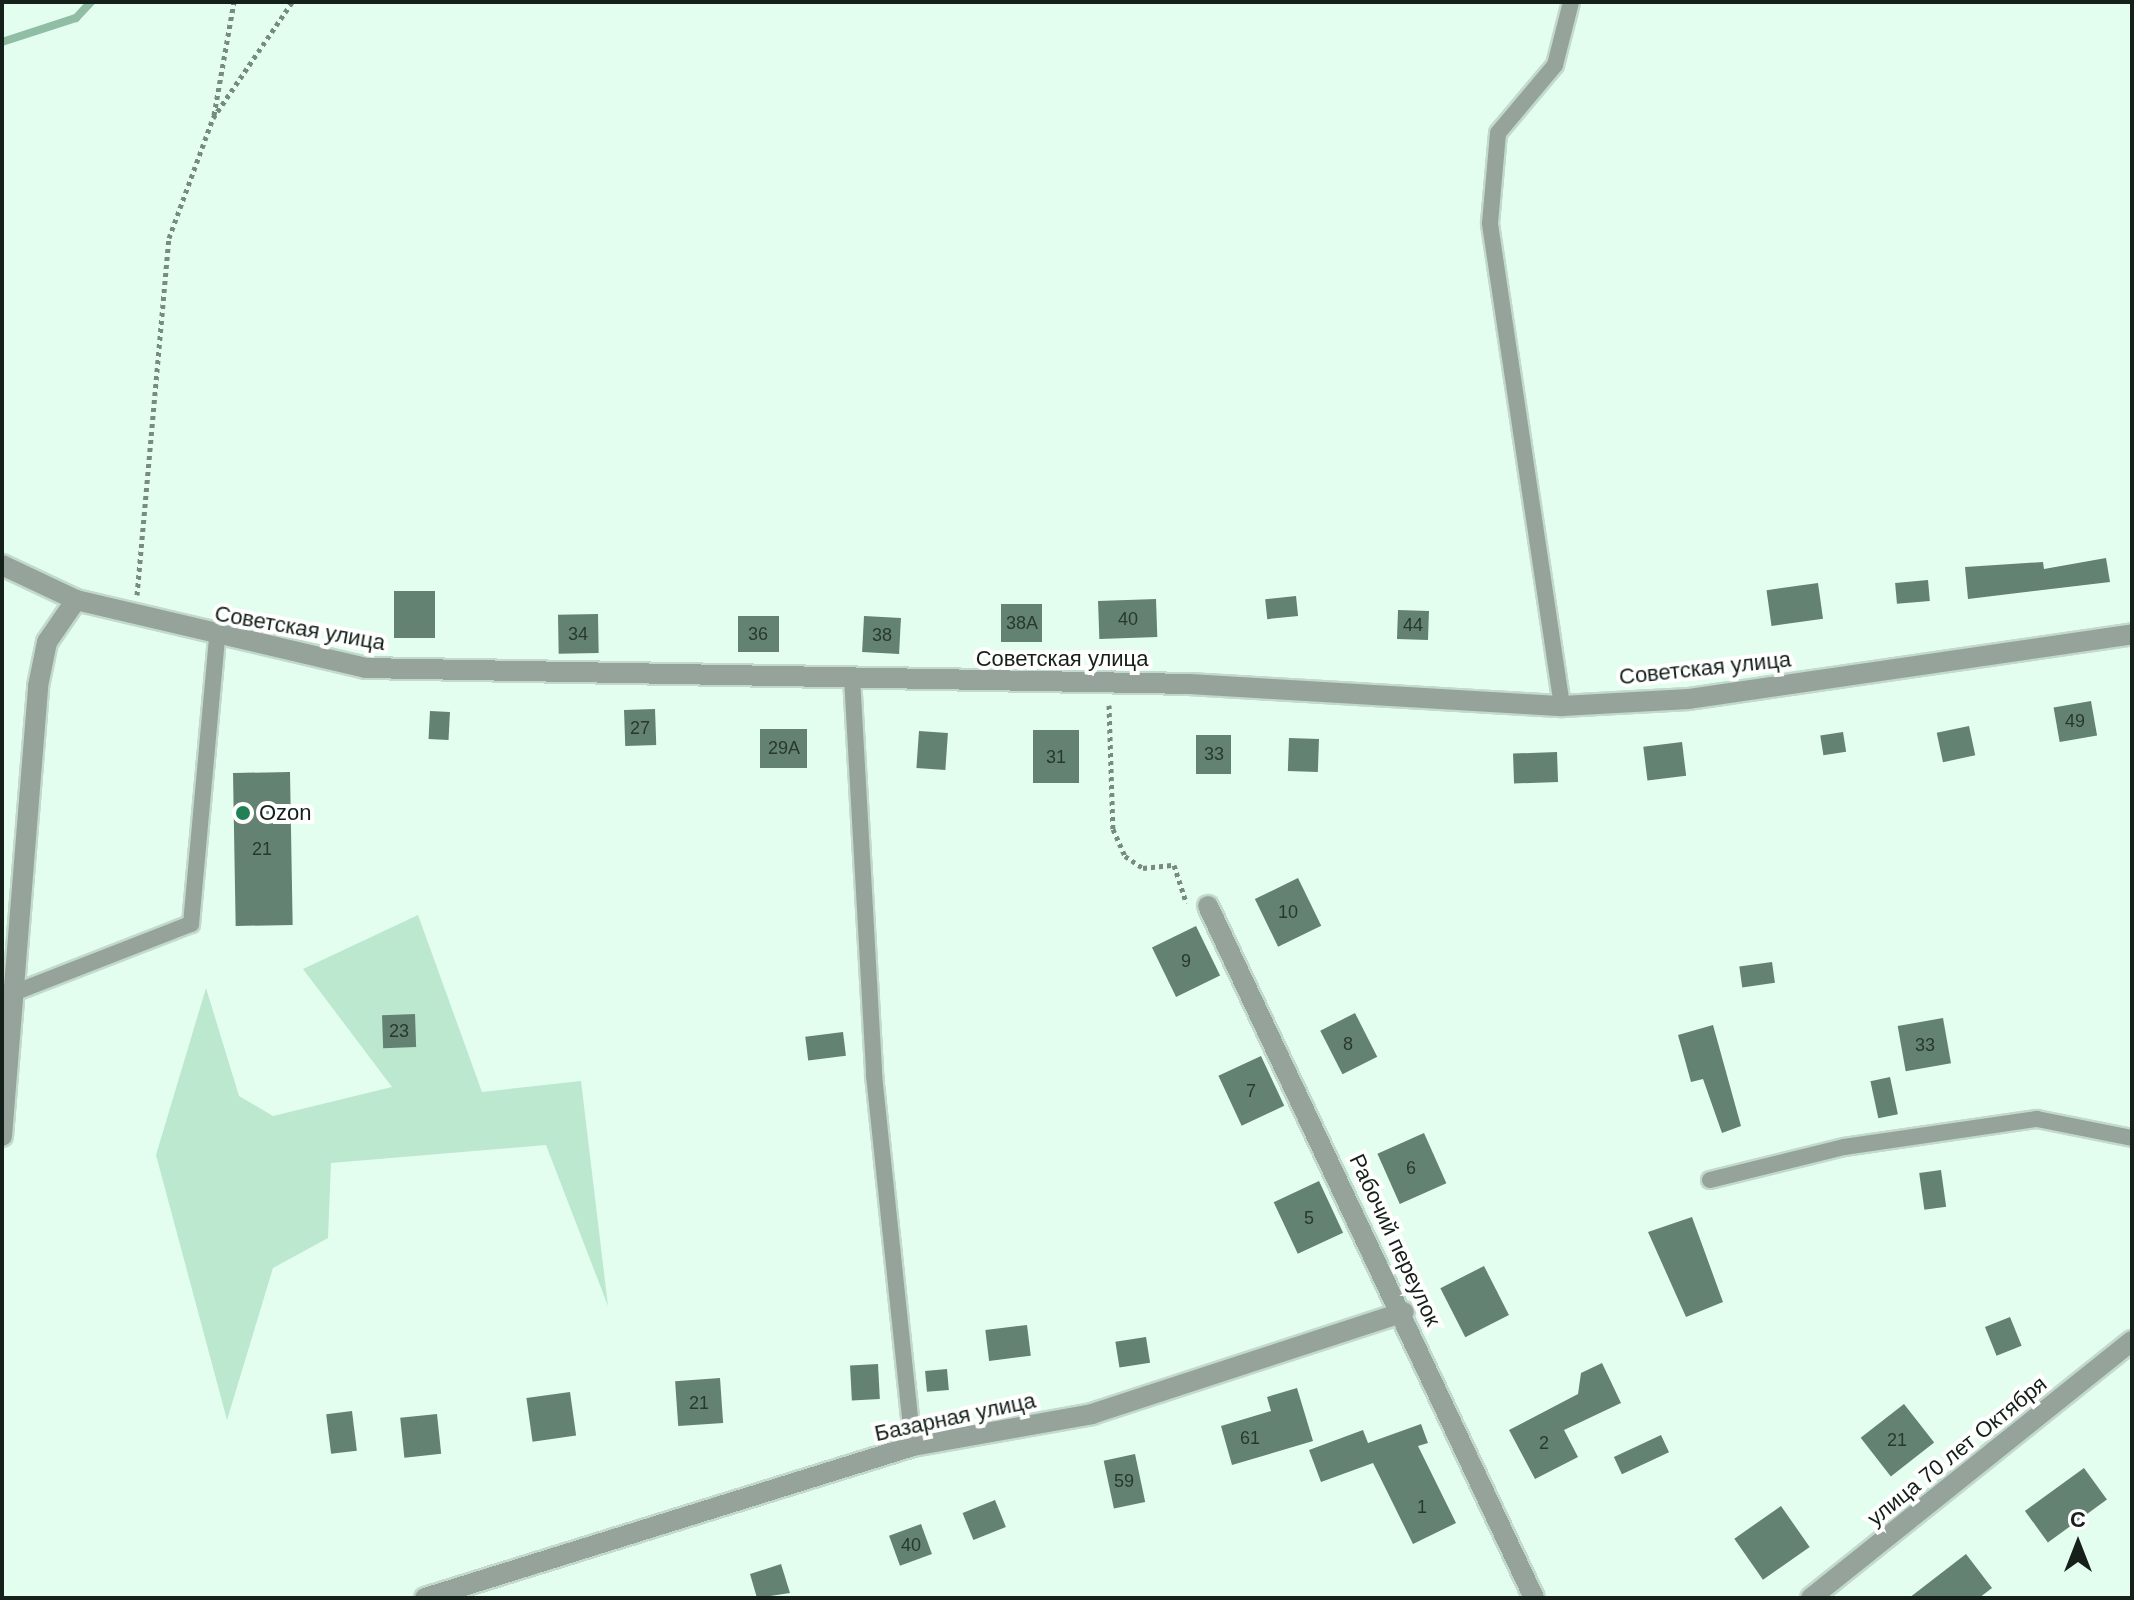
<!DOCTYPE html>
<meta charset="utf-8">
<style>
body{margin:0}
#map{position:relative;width:2134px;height:1600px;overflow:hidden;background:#e3feee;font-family:Helvetica,sans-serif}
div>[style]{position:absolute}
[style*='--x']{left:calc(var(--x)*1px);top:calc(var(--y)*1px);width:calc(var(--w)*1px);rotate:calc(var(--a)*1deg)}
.green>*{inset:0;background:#bbe8ce}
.stream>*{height:8px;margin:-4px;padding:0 4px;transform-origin:4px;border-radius:4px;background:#8fbea4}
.building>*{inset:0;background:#648271;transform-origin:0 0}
.path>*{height:5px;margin-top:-2.5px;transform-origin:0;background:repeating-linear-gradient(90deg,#788b80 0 4px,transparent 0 8px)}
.roads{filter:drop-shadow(2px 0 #c2dacc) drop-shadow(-2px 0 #c2dacc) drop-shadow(0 2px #c2dacc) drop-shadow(0 -2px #c2dacc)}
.service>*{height:16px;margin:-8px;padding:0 8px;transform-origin:8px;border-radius:8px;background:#95a39b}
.minor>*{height:20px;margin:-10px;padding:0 10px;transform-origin:10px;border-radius:10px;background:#95a39b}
.tertiary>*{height:20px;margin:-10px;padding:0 10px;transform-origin:10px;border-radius:10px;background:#95a39b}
.dots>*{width:22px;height:22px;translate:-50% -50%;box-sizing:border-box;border:4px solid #fff;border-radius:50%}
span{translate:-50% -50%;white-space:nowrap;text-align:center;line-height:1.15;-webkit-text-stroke:8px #fff;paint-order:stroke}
.number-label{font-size:18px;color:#28382f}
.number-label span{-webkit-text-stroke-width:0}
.street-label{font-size:22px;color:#142019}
.poi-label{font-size:22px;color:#142019}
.left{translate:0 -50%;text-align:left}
.frame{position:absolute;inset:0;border:4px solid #142019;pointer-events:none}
.north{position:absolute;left:2038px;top:1504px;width:80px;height:80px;-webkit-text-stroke:6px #fff;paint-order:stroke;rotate:0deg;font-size:22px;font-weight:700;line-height:32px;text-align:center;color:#142019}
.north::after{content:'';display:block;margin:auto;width:28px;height:36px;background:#142019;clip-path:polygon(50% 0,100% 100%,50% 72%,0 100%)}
</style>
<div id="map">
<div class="green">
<div style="clip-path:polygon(418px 915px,482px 1092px,581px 1081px,608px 1306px,546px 1145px,331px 1163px,328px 1238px,273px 1268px,227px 1420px,156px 1155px,206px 988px,239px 1096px,273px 1116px,392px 1087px,303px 969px)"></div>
</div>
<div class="stream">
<div style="--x:2;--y:42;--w:78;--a:-18"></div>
<div style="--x:76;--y:18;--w:22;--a:-47"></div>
</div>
<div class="building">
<div style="clip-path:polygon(2106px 558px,2110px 582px,1968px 599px,1965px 567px,2043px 562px,2044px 569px)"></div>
<div style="left:1928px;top:580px;width:21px;height:33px;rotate:85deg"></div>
<div style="left:1818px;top:583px;width:36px;height:52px;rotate:82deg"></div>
<div style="left:394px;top:591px;width:41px;height:47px"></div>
<div style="left:1296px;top:596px;width:20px;height:31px;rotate:84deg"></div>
<div style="left:1156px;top:599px;width:38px;height:58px;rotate:88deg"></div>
<div style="left:1001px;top:604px;width:41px;height:38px"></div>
<div style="left:1398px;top:610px;width:31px;height:29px;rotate:2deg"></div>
<div style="left:598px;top:614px;width:39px;height:40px;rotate:89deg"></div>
<div style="left:738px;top:616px;width:41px;height:36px"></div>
<div style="left:864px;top:616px;width:37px;height:36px;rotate:3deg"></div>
<div style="left:2091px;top:701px;width:35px;height:38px;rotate:80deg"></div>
<div style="left:655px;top:709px;width:36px;height:31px;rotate:88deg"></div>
<div style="left:430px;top:711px;width:20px;height:28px;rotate:3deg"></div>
<div style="left:1969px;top:726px;width:30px;height:33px;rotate:78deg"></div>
<div style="left:760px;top:729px;width:47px;height:39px"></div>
<div style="left:1033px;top:730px;width:46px;height:53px"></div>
<div style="left:919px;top:731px;width:29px;height:37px;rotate:4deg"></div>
<div style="left:1843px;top:732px;width:20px;height:23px;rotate:81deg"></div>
<div style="left:1196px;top:735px;width:35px;height:39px"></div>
<div style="left:1289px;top:738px;width:30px;height:33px;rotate:2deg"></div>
<div style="left:1682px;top:742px;width:34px;height:39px;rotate:83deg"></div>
<div style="left:1557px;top:752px;width:30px;height:44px;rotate:88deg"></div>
<div style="left:290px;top:772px;width:153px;height:57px;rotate:89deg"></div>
<div style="left:1298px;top:878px;width:53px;height:48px;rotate:64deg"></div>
<div style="left:1196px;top:926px;width:55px;height:49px;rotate:64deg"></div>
<div style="left:1772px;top:962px;width:21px;height:33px;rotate:82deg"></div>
<div style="left:1355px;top:1013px;width:49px;height:39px;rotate:63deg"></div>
<div style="left:415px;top:1014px;width:33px;height:33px;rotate:88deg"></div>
<div style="left:1943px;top:1018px;width:46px;height:46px;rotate:80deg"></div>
<div style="clip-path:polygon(1713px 1025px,1741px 1126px,1722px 1133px,1703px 1079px,1691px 1082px,1678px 1035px)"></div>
<div style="left:843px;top:1032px;width:24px;height:38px;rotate:83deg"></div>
<div style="left:1261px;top:1056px;width:55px;height:47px;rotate:65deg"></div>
<div style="left:1890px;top:1077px;width:38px;height:20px;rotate:78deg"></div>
<div style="left:1424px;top:1133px;width:55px;height:51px;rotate:66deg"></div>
<div style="left:1941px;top:1170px;width:37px;height:22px;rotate:82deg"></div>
<div style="left:1319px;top:1181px;width:57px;height:50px;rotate:65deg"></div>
<div style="clip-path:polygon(1692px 1217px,1723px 1302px,1686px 1317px,1648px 1232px)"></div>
<div style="left:1484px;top:1266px;width:55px;height:49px;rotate:63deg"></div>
<div style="left:2010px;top:1317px;width:31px;height:27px;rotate:68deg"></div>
<div style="left:1027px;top:1325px;width:31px;height:42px;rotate:83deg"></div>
<div style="left:1146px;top:1337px;width:26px;height:31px;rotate:81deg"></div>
<div style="clip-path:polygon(1602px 1363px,1621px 1403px,1564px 1430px,1578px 1457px,1535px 1479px,1509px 1430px,1578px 1394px,1581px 1373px)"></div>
<div style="left:878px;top:1364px;width:35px;height:28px;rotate:87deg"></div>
<div style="left:947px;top:1369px;width:21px;height:22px;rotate:85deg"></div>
<div style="left:720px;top:1378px;width:45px;height:45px;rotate:86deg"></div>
<div style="clip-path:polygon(1297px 1388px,1313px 1441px,1232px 1465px,1221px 1426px,1271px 1411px,1267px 1397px)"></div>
<div style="left:570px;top:1392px;width:44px;height:44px;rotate:82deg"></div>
<div style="left:1904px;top:1404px;width:49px;height:55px;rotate:52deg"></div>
<div style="left:352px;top:1411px;width:40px;height:26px;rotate:83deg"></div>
<div style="left:437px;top:1414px;width:40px;height:37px;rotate:84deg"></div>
<div style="clip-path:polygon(1421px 1424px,1428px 1443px,1418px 1446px,1456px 1523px,1413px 1544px,1373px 1463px,1321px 1482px,1309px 1450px,1363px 1430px,1368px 1443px)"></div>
<div style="left:1661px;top:1435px;width:19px;height:52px;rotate:65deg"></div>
<div style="left:1135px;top:1454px;width:49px;height:32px;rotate:78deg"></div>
<div style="left:2084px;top:1468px;width:39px;height:73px;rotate:54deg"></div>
<div style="left:995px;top:1500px;width:29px;height:35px;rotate:68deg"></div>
<div style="left:1781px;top:1506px;width:50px;height:57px;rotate:55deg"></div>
<div style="left:921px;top:1524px;width:32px;height:34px;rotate:70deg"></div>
<div style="clip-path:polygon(1966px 1554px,1992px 1588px,1979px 1598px,1909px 1598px)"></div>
<div style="clip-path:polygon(781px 1564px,790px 1593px,757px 1598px,750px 1574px)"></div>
</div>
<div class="path">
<div style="--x:214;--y:115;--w:115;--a:-80"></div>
<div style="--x:137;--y:595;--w:358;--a:-84.9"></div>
<div style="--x:169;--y:238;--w:128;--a:-69.9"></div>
<div style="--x:213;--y:118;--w:140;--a:-55.7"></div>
<div style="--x:1109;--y:705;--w:124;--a:88.2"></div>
<div style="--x:1113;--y:829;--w:30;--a:66"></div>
<div style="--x:1125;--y:856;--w:22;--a:34"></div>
<div style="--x:1143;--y:868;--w:31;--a:-6"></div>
<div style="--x:1174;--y:865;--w:40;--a:72"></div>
</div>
<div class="roads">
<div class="service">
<div style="--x:852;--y:677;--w:399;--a:86.8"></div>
<div style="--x:874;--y:1075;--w:373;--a:84"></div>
<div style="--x:1562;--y:706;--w:488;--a:-98.5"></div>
<div style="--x:1490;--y:223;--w:90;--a:-84.9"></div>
<div style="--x:1498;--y:133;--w:89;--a:-50"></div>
<div style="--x:1555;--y:65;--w:65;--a:-75.7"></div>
<div style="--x:11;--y:994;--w:193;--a:-21.3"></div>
<div style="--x:191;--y:924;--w:288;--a:-84.8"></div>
<div style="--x:1710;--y:1180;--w:138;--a:-13.8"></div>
<div style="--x:1844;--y:1147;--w:195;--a:-8.3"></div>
<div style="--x:2037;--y:1119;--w:97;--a:11.3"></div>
</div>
<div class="minor">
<div style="--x:2;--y:565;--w:82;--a:25.3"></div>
<div style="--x:1208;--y:906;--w:765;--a:64.77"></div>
<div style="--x:425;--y:1598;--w:511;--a:-17.3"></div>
<div style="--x:913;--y:1446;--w:182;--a:-10.1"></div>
<div style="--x:1092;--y:1414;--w:328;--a:-18.1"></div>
<div style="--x:1811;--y:1598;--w:411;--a:-38.7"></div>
</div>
<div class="tertiary">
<div style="--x:2;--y:1136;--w:451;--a:-85.4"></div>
<div style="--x:38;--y:686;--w:45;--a:-78.4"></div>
<div style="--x:47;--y:642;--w:51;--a:-55.4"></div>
<div style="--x:76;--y:600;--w:297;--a:13.2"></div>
<div style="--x:365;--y:668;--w:824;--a:1.11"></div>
<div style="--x:1189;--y:684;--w:374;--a:3.4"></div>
<div style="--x:1562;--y:706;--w:127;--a:-3.2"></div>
<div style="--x:1689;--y:699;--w:448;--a:-8.3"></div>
</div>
</div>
<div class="dots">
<div style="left:243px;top:813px;background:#228057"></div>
</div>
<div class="number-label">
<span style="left:1128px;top:619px">40</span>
<span style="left:1022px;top:623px">38А</span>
<span style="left:1413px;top:625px">44</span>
<span style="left:578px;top:634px">34</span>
<span style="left:758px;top:634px">36</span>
<span style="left:882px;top:635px">38</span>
<span style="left:2075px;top:721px">49</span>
<span style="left:640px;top:728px">27</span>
<span style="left:784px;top:748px">29А</span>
<span style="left:1214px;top:754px">33</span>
<span style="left:1056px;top:757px">31</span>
<span style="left:262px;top:849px">21</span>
<span style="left:1288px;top:912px">10</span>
<span style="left:1186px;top:961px">9</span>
<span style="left:399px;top:1031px">23</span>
<span style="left:1348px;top:1044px">8</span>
<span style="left:1925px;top:1045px">33</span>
<span style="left:1251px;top:1091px">7</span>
<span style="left:1411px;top:1168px">6</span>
<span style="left:1309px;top:1218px">5</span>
<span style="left:699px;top:1403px">21</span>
<span style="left:1250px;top:1438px">61</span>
<span style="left:1897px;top:1440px">21</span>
<span style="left:1544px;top:1443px">2</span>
<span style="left:1124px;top:1481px">59</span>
<span style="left:1422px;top:1507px">1</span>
<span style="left:911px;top:1545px">40</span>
</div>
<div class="street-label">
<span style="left:300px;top:628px;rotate:10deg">Советская улица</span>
<span style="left:1062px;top:659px">Советская улица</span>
<span style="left:1705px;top:668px;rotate:-6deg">Советская улица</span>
<span style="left:1395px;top:1240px;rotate:65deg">Рабочий переулок</span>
<span style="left:955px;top:1417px;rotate:-12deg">Базарная улица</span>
<span style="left:1957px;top:1451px;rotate:-39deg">улица 70 лет Октября</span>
</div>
<div class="poi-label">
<span class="left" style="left:259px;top:813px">Ozon</span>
</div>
<div class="frame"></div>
<div class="north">С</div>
</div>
